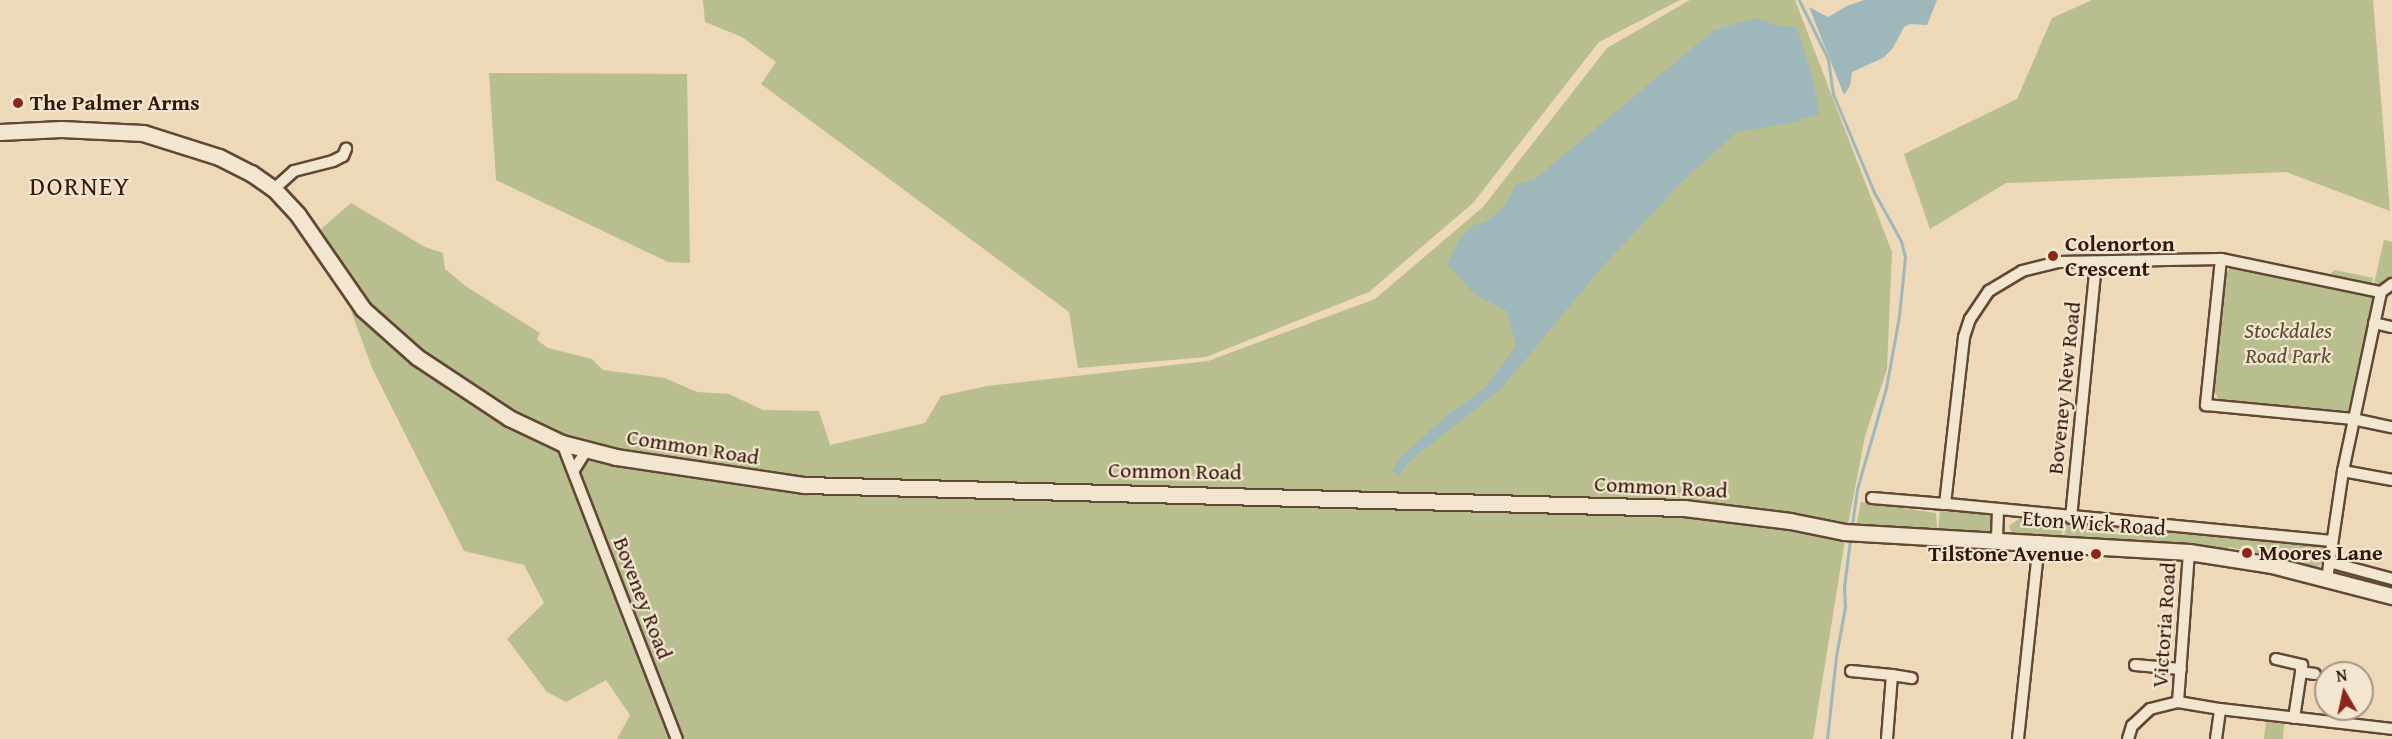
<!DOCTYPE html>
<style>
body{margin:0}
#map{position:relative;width:2392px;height:739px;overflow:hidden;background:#edd8b8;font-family:"Gentium Book Plus",serif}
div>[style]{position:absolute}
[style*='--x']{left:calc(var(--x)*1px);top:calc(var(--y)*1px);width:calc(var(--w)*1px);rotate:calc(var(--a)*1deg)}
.green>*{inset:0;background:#b9be8e}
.water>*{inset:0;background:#9eb7ba}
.stream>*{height:3px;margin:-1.5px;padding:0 1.5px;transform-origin:1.5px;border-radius:1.5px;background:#9eb7ba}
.roads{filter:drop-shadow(2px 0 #624734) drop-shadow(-2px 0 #624734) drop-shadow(0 2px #624734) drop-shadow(0 -2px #624734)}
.street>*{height:10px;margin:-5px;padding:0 5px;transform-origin:5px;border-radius:5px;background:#f3e6d1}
.secondary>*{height:15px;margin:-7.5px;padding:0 7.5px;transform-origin:7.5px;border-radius:7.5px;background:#f3e6d1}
.dots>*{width:16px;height:16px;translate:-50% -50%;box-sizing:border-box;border:3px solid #f3e6d1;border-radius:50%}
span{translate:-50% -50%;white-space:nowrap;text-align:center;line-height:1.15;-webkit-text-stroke:4.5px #f3e6d1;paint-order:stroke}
.poi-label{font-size:22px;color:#341708;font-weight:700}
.left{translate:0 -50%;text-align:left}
.right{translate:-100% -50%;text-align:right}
.park-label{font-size:22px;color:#5c4930;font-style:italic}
.street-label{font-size:22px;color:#341708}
.quarter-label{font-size:26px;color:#341708;letter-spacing:1.5px}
.north{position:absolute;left:2314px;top:661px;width:60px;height:60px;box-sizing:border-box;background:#f3e6d1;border:2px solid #a79381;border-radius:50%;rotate:351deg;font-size:16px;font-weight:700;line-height:24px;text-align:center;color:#341708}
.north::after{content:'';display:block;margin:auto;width:21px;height:27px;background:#8f2418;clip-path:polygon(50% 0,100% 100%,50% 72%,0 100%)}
</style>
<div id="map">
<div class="green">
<div style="clip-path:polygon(703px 0,1680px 0,1599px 42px,1473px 203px,1369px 292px,1206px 357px,1078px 368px,1069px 312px,761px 84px,776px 62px,742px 37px,705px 22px)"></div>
<div style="clip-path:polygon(1690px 0,1795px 0,1892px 252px,1887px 369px,1865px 436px,1844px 546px,1813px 739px,617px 739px,630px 715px,606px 680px,566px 702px,547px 692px,507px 639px,544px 603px,524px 565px,464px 551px,372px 368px,321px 229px,351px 203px,425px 247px,443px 253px,445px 269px,467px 287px,540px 333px,537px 340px,548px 348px,592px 359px,603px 370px,665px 378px,697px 392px,729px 394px,763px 410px,819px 411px,830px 445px,925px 423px,941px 396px,987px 386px,1208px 361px,1375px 299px,1483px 207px,1607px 48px)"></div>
<div style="clip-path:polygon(2092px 0,2373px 0,2390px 211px,2286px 172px,2006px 183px,1930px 229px,1904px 154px,2017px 99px,2052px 18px)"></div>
<div style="clip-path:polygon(489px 73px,687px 74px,690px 263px,668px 262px,496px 180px)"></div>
<div style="clip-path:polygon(2384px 240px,2392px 242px,2392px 280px,2385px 285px,2374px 284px)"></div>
<div style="clip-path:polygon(2233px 265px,2374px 296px,2377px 301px,2350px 413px,2346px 415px,2225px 404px,2218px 399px,2214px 389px,2225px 274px)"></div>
<div style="clip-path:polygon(2335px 270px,2373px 278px,2372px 284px,2333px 276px,2331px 273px)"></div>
<div style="clip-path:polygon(1861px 502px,1936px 513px,1937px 529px,1856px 528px)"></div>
<div style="clip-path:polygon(1940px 511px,1996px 515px,1996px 527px,1987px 533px,1938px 530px)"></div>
<div style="clip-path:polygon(2020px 518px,2063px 522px,2062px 538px,2016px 535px,2011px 532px,2009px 526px)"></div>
<div style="clip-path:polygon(2066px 521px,2318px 543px,2324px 548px,2327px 560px,2316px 568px,2230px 547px,2211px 550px,2064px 538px)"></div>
<div style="clip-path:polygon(2266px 722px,2284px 724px,2283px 739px,2264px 739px)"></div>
</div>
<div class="water">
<div style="clip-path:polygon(1864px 0,1937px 0,1927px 25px,1910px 24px,1904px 27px,1893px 48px,1883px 58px,1852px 72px,1850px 86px,1844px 95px,1809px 7px,1828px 17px,1847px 6px)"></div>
<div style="clip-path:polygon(1756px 18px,1776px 25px,1797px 28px,1813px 78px,1819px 114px,1791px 123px,1737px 132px,1683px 181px,1603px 266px,1501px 389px,1411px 460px,1398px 476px,1392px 470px,1403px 455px,1447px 415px,1484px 389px,1516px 346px,1507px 311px,1474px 294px,1447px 264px,1459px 239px,1474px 225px,1485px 222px,1503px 208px,1516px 185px,1536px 178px,1714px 30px)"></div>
</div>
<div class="stream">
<div style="--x:1799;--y:0;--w:66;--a:63.8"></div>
<div style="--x:1828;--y:59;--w:35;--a:82"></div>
<div style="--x:1833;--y:94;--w:106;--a:67.3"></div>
<div style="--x:1874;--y:192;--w:56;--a:61.1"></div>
<div style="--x:1901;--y:241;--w:16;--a:76"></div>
<div style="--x:1905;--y:257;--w:59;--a:95.8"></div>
<div style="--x:1899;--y:316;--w:73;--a:100.2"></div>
<div style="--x:1886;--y:388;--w:105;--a:106"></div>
<div style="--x:1857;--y:489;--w:35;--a:98"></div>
<div style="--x:1827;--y:739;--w:83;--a:-83.8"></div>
<div style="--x:1836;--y:656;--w:50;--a:-79.6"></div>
<div style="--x:1845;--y:607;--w:20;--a:-93"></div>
<div style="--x:1844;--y:587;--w:47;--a:-82.7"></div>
</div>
<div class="roads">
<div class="street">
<div style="--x:274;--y:189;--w:27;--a:-42"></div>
<div style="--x:294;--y:171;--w:40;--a:-14.4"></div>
<div style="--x:333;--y:161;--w:11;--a:-27"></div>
<div style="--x:343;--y:156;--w:8;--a:-67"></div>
<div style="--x:2221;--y:259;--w:147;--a:95.9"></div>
<div style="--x:2206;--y:405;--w:148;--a:5.4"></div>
<div style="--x:2353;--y:419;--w:40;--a:12"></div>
<div style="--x:2381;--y:292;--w:14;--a:-36"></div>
<div style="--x:2374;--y:323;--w:18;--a:13"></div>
<div style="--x:562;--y:443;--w:318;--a:68.8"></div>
<div style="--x:574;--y:470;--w:22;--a:-58"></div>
<div style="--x:2343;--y:471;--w:50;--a:10.4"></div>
<div style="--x:1872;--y:498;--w:73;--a:4.7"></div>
<div style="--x:2071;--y:518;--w:256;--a:-84.4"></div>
<div style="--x:1997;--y:539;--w:28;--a:-88"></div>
<div style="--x:2332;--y:541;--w:389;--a:-174.5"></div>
<div style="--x:1945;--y:504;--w:168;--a:-83.5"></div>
<div style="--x:1964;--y:337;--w:19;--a:-72"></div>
<div style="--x:1970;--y:319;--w:34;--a:-56"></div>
<div style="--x:1989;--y:291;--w:39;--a:-31"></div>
<div style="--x:2022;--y:271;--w:38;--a:-14"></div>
<div style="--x:2059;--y:262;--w:162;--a:-1.1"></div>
<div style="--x:2221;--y:259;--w:163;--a:11.7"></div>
<div style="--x:2189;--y:552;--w:150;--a:94.2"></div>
<div style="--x:2178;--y:702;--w:43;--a:9.5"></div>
<div style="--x:2220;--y:709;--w:173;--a:6.6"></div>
<div style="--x:2329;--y:562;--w:65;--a:15.1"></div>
<div style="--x:2327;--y:579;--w:109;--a:-81.6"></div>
<div style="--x:2343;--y:471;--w:183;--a:-78"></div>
<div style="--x:2276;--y:659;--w:27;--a:13"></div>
<div style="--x:2302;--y:665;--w:7;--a:98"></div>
<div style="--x:2135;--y:665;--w:46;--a:5"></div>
<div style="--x:1851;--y:671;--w:41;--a:5.6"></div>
<div style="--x:1892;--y:675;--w:64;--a:94.5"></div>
<div style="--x:1892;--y:675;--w:20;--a:9"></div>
<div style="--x:2294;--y:718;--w:47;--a:-81.3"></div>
<div style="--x:2301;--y:672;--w:14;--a:8"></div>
<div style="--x:2018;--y:739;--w:199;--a:-83.9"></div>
<div style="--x:2128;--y:739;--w:14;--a:-73"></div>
<div style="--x:2132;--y:726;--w:25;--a:-43"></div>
<div style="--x:2150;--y:709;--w:29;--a:-14"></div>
<div style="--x:2216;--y:739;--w:30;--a:-82"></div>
</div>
<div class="secondary">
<div style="--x:0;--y:132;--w:61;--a:-2.8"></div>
<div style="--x:61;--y:129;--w:82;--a:2.8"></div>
<div style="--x:143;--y:133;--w:80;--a:17.5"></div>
<div style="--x:219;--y:157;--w:36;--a:27"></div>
<div style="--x:251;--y:173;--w:28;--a:35"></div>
<div style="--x:274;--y:189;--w:35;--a:47"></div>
<div style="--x:298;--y:215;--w:114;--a:55.3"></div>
<div style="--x:363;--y:309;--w:72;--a:41.6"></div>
<div style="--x:417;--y:357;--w:110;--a:33.5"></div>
<div style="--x:509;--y:418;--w:59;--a:25.3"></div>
<div style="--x:562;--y:443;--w:56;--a:14.5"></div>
<div style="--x:616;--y:457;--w:190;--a:8.5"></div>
<div style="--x:804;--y:485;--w:880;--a:1.5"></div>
<div style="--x:1684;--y:508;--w:107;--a:7"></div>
<div style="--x:1790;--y:521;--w:55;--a:11.5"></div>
<div style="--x:1844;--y:532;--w:346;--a:3.3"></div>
<div style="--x:2189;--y:552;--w:84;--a:8.9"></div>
<div style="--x:2272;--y:565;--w:124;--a:14.5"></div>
</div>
</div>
<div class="dots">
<div style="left:18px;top:103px;background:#8f2418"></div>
<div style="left:2053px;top:256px;background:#8f2418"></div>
<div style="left:2247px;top:553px;background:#8f2418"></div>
<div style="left:2096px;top:554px;background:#8f2418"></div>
</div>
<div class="poi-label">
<span class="left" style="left:30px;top:103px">The Palmer Arms</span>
<span class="left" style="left:2065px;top:256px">Colenorton<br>Crescent</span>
<span class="left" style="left:2259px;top:553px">Moores Lane</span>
<span class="right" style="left:2084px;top:554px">Tilstone Avenue</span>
</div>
<div class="park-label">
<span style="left:2288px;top:343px">Stockdales<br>Road Park</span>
</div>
<div class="street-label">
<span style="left:2064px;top:388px;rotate:-84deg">Boveney New Road</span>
<span style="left:693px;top:447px;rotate:9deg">Common Road</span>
<span style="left:1175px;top:471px;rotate:1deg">Common Road</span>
<span style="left:1661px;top:487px;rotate:3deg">Common Road</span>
<span style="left:2094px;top:523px;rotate:4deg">Eton Wick Road</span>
<span style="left:643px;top:598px;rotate:69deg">Boveney Road</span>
<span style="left:2164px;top:625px;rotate:-86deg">Victoria Road</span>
</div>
<div class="quarter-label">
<span style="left:80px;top:186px">DORNEY</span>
</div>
<div class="north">N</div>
</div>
